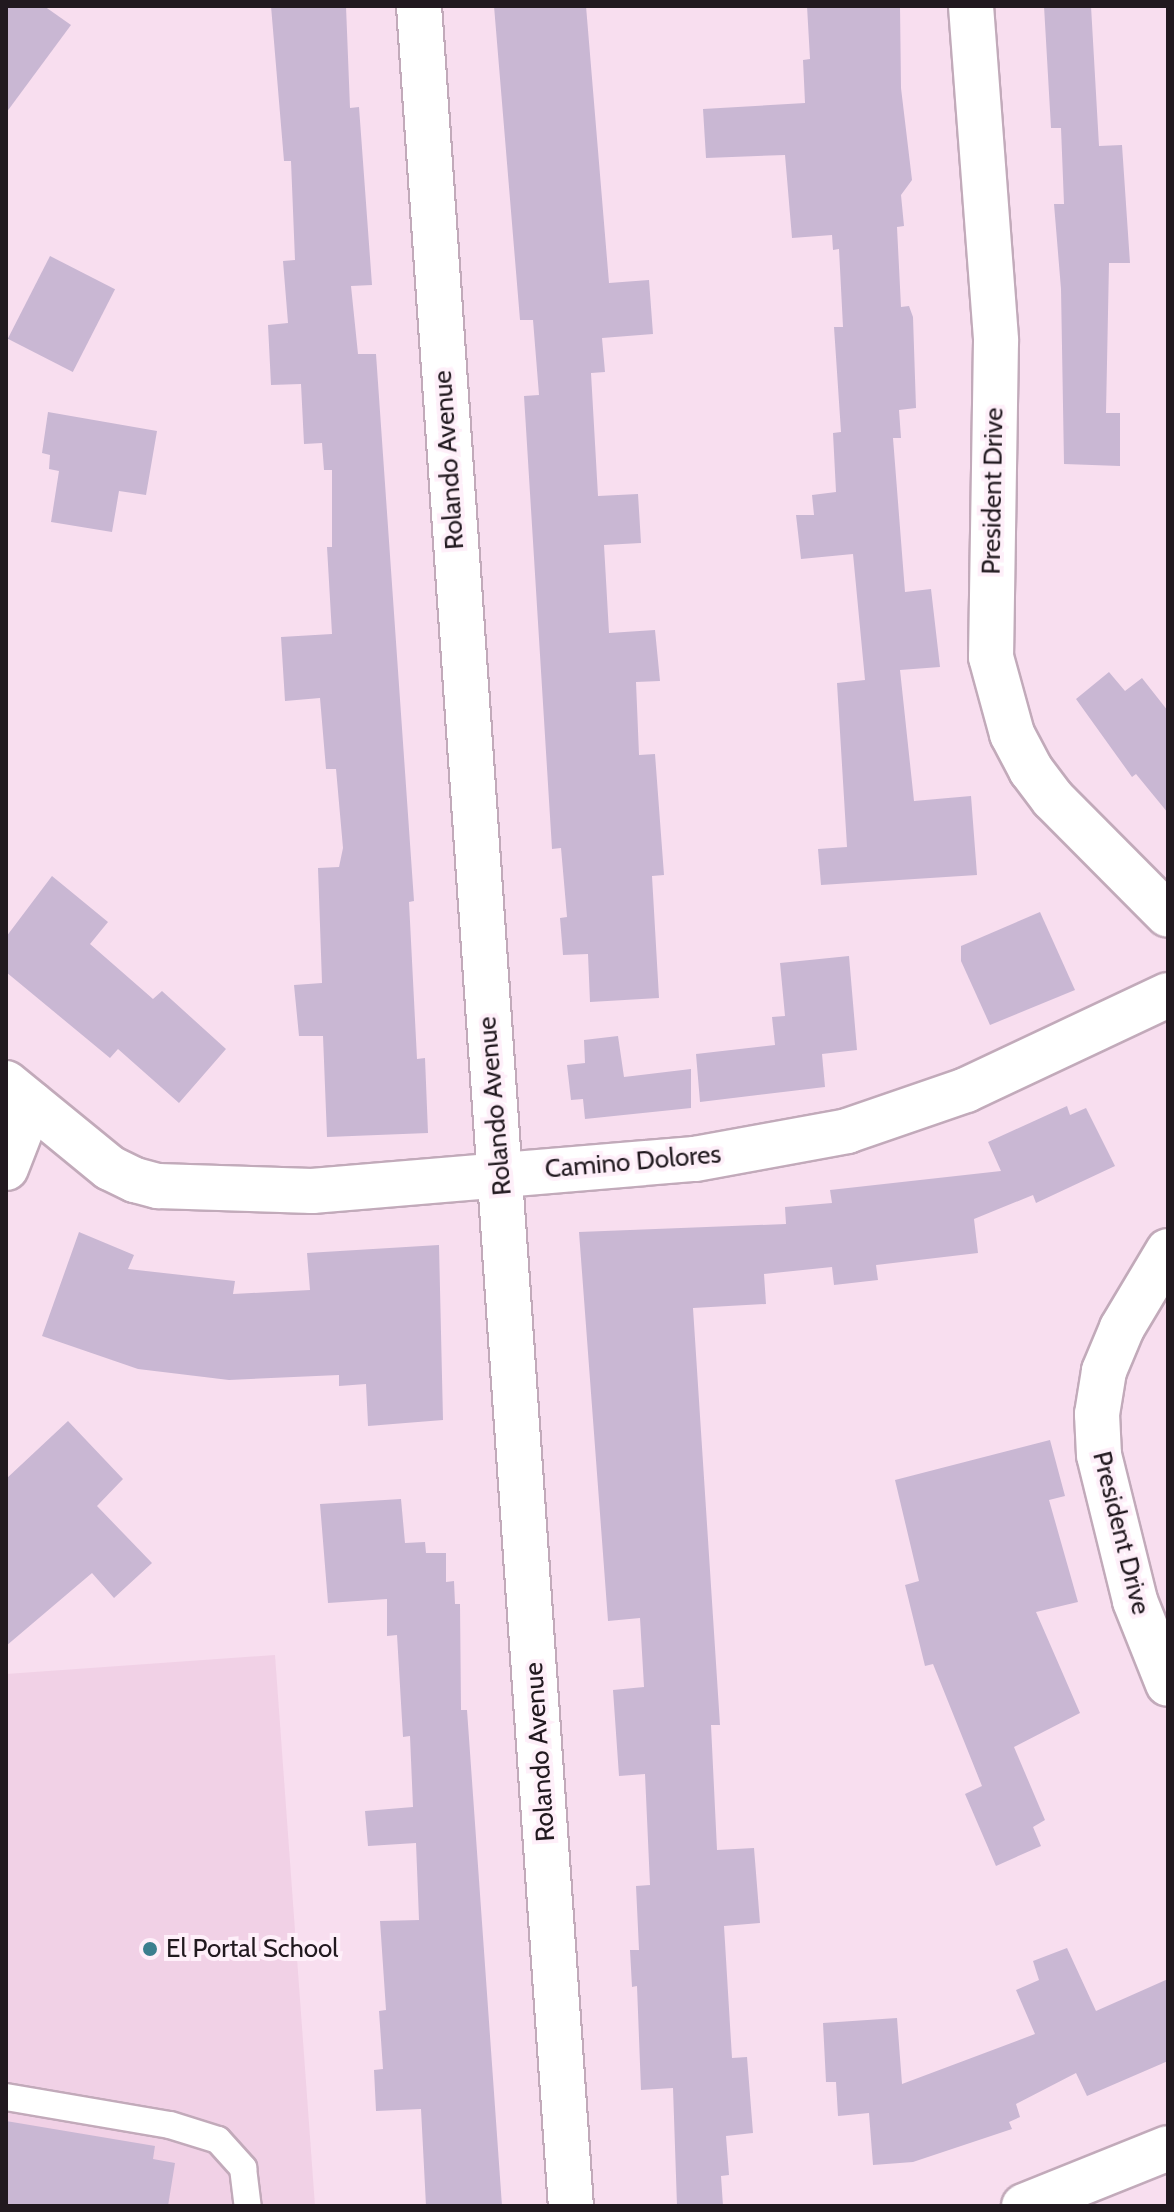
<!DOCTYPE html>
<style>
body{margin:0}
#map{position:relative;width:1174px;height:2212px;overflow:hidden;background:#f8deef;font-family:Cabin,sans-serif}
div>[style]{position:absolute}
[style*='--x']{left:calc(var(--x)*1px);top:calc(var(--y)*1px);width:calc(var(--w)*1px);rotate:calc(var(--a)*1deg)}
.built>*{inset:0;background:#f1d1e6}
.building>*{inset:0;background:#c9b7d3;transform-origin:0 0}
.roads{filter:drop-shadow(2px 0 #c2aaba) drop-shadow(-2px 0 #c2aaba) drop-shadow(0 2px #c2aaba) drop-shadow(0 -2px #c2aaba)}
.service>*{height:26px;margin:-13px;padding:0 13px;transform-origin:13px;border-radius:13px;background:#fff}
.minor>*{height:44px;margin:-22px;padding:0 22px;transform-origin:22px;border-radius:22px;background:#fff}
.dots>*{width:22px;height:22px;translate:-50% -50%;box-sizing:border-box;border:4px solid #feeff9;border-radius:50%}
span{translate:-50% -50%;white-space:nowrap;text-align:center;line-height:1.15;-webkit-text-stroke:8px #feeff9;paint-order:stroke}
.street-label{font-size:26px;color:#21191f}
.poi-label{font-size:26px;color:#21191f}
.left{translate:0 -50%;text-align:left}
.frame{position:absolute;inset:0;border:8px solid #21191f;pointer-events:none}
</style>
<div id="map">
<div class="built">
<div style="clip-path:polygon(275px 1655px,315px 2206px,6px 2206px,6px 1674px)"></div>
</div>
<div class="building">
<div style="clip-path:polygon(6px 6px,44px 6px,71px 25px,6px 113px)"></div>
<div style="clip-path:polygon(271px 6px,346px 6px,350px 108px,359px 107px,372px 285px,351px 286px,358px 354px,376px 354px,414px 901px,409px 902px,417px 1059px,425px 1058px,428px 1133px,327px 1137px,323px 1036px,299px 1036px,294px 985px,322px 983px,318px 868px,339px 867px,343px 848px,336px 769px,326px 769px,320px 698px,285px 701px,281px 637px,332px 634px,327px 547px,332px 547px,332px 470px,324px 470px,322px 443px,304px 444px,301px 384px,271px 385px,268px 325px,288px 323px,283px 261px,295px 260px,291px 161px,284px 161px)"></div>
<div style="clip-path:polygon(494px 6px,586px 6px,609px 283px,649px 280px,653px 334px,602px 338px,605px 372px,591px 373px,598px 496px,638px 494px,641px 543px,604px 545px,609px 633px,655px 630px,660px 681px,636px 682px,639px 755px,655px 754px,664px 875px,652px 876px,659px 998px,590px 1002px,588px 954px,563px 955px,560px 918px,567px 917px,561px 848px,552px 849px,524px 396px,539px 395px,533px 320px,520px 320px)"></div>
<div style="clip-path:polygon(807px 6px,900px 6px,901px 88px,912px 180px,901px 195px,904px 226px,897px 227px,901px 307px,909px 306px,913px 317px,916px 408px,899px 410px,901px 438px,893px 438px,905px 592px,931px 589px,940px 667px,900px 670px,914px 801px,971px 796px,977px 875px,821px 885px,818px 849px,847px 847px,837px 683px,865px 680px,853px 554px,801px 559px,796px 515px,814px 515px,812px 495px,836px 492px,833px 433px,841px 432px,834px 327px,843px 327px,839px 249px,833px 250px,832px 235px,792px 238px,785px 155px,706px 158px,703px 109px,805px 103px,803px 60px,810px 59px)"></div>
<div style="clip-path:polygon(1044px 6px,1091px 6px,1099px 146px,1122px 145px,1130px 263px,1109px 263px,1106px 413px,1120px 413px,1120px 466px,1064px 464px,1061px 289px,1054px 204px,1064px 204px,1061px 128px,1051px 128px)"></div>
<div style="left:50px;top:256px;width:73px;height:93px;rotate:27deg"></div>
<div style="clip-path:polygon(48px 412px,157px 431px,146px 495px,119px 491px,112px 532px,51px 522px,59px 471px,49px 469px,50px 455px,42px 453px)"></div>
<div style="clip-path:polygon(1109px 672px,1125px 691px,1142px 678px,1168px 711px,1168px 813px,1136px 774px,1132px 777px,1076px 699px)"></div>
<div style="clip-path:polygon(52px 876px,108px 922px,90px 944px,153px 999px,162px 991px,226px 1049px,179px 1103px,118px 1049px,110px 1058px,6px 972px,6px 937px)"></div>
<div style="clip-path:polygon(1040px 912px,1075px 990px,990px 1025px,961px 961px,961px 946px)"></div>
<div style="clip-path:polygon(849px 956px,857px 1050px,822px 1054px,825px 1087px,700px 1102px,696px 1054px,775px 1045px,772px 1017px,785px 1016px,780px 963px)"></div>
<div style="clip-path:polygon(618px 1036px,624px 1077px,691px 1069px,691px 1108px,585px 1119px,583px 1099px,571px 1100px,567px 1065px,585px 1063px,584px 1040px)"></div>
<div style="clip-path:polygon(1067px 1106px,1070px 1115px,1086px 1108px,1115px 1166px,1036px 1203px,1033px 1195px,974px 1219px,978px 1253px,876px 1265px,878px 1280px,834px 1285px,832px 1267px,764px 1274px,766px 1304px,693px 1308px,720px 1725px,711px 1725px,717px 1850px,754px 1848px,760px 1923px,724px 1926px,732px 2058px,747px 2057px,753px 2133px,726px 2136px,729px 2175px,721px 2176px,723px 2206px,677px 2206px,673px 2088px,641px 2090px,637px 1986px,632px 1987px,630px 1950px,639px 1950px,636px 1886px,650px 1885px,645px 1774px,619px 1776px,613px 1690px,644px 1687px,640px 1618px,608px 1621px,579px 1232px,786px 1224px,785px 1207px,832px 1203px,830px 1190px,1001px 1171px,988px 1142px)"></div>
<div style="clip-path:polygon(79px 1232px,134px 1255px,128px 1269px,235px 1281px,233px 1294px,310px 1290px,307px 1253px,439px 1245px,443px 1420px,368px 1426px,366px 1384px,339px 1386px,339px 1375px,229px 1380px,138px 1369px,42px 1336px)"></div>
<div style="clip-path:polygon(68px 1421px,123px 1479px,97px 1506px,152px 1563px,114px 1598px,92px 1573px,6px 1646px,6px 1479px)"></div>
<div style="clip-path:polygon(1050px 1440px,1065px 1496px,1049px 1500px,1078px 1602px,1036px 1612px,1080px 1713px,1014px 1747px,1045px 1820px,1033px 1827px,1041px 1846px,996px 1866px,965px 1794px,982px 1786px,933px 1664px,925px 1666px,905px 1585px,919px 1581px,895px 1480px)"></div>
<div style="clip-path:polygon(401px 1499px,405px 1543px,425px 1542px,426px 1553px,446px 1553px,446px 1582px,454px 1581px,455px 1604px,460px 1604px,461px 1710px,467px 1710px,502px 2206px,426px 2206px,421px 2109px,376px 2111px,374px 2070px,383px 2069px,379px 2011px,386px 2010px,380px 1921px,419px 1920px,416px 1843px,368px 1846px,365px 1811px,413px 1807px,410px 1736px,403px 1737px,397px 1635px,387px 1636px,387px 1599px,328px 1603px,320px 1504px)"></div>
<div style="clip-path:polygon(1067px 1948px,1096px 2011px,1168px 1979px,1168px 2061px,1087px 2096px,1076px 2073px,1016px 2104px,1020px 2117px,1009px 2122px,1012px 2129px,913px 2162px,873px 2165px,869px 2113px,838px 2116px,836px 2082px,826px 2082px,823px 2023px,897px 2018px,902px 2084px,1035px 2034px,1016px 1990px,1039px 1980px,1033px 1961px)"></div>
<div style="clip-path:polygon(6px 2121px,155px 2146px,153px 2159px,175px 2163px,168px 2206px,6px 2206px)"></div>
</div>
<div class="roads">
<div class="service">
<div style="--x:6;--y:2097;--w:166;--a:9.7"></div>
<div style="--x:170;--y:2125;--w:50;--a:17.4"></div>
<div style="--x:218;--y:2140;--w:38;--a:48"></div>
<div style="--x:243;--y:2168;--w:38;--a:83"></div>
</div>
<div class="minor">
<div style="--x:419;--y:6;--w:2205;--a:86.05"></div>
<div style="--x:971;--y:6;--w:336;--a:85.7"></div>
<div style="--x:996;--y:341;--w:316;--a:90.9"></div>
<div style="--x:991;--y:657;--w:80;--a:74.7"></div>
<div style="--x:1012;--y:734;--w:41;--a:62.2"></div>
<div style="--x:1031;--y:770;--w:36;--a:53"></div>
<div style="--x:1053;--y:799;--w:163;--a:45.2"></div>
<div style="--x:6;--y:1083;--w:134;--a:39.3"></div>
<div style="--x:110;--y:1168;--w:28;--a:26"></div>
<div style="--x:135;--y:1180;--w:24;--a:15"></div>
<div style="--x:158;--y:1186;--w:154;--a:1.9"></div>
<div style="--x:312;--y:1191;--w:384;--a:-4.8"></div>
<div style="--x:695;--y:1159;--w:155;--a:-10.4"></div>
<div style="--x:847;--y:1131;--w:126;--a:-19"></div>
<div style="--x:966;--y:1090;--w:223;--a:-25.2"></div>
<div style="--x:6;--y:1168;--w:69;--a:-68.7"></div>
<div style="--x:1168;--y:1251;--w:90;--a:120.9"></div>
<div style="--x:1122;--y:1328;--w:47;--a:112.7"></div>
<div style="--x:1104;--y:1371;--w:44;--a:99.2"></div>
<div style="--x:1097;--y:1414;--w:41;--a:87.2"></div>
<div style="--x:1099;--y:1455;--w:150;--a:76.1"></div>
<div style="--x:1135;--y:1601;--w:89;--a:68.3"></div>
<div style="--x:1024;--y:2206;--w:155;--a:-21.9"></div>
</div>
</div>
<div class="dots">
<div style="left:150px;top:1949px;background:#3b7f8e"></div>
</div>
<div class="street-label">
<span style="left:449px;top:460px;rotate:-94deg">Rolando Avenue</span>
<span style="left:993px;top:491px;rotate:-89deg">President Drive</span>
<span style="left:495px;top:1106px;rotate:-95deg">Rolando Avenue</span>
<span style="left:633px;top:1162px;rotate:-5deg">Camino Dolores</span>
<span style="left:1121px;top:1533px;rotate:76deg">President Drive</span>
<span style="left:540px;top:1752px;rotate:-94deg">Rolando Avenue</span>
</div>
<div class="poi-label">
<span class="left" style="left:166px;top:1949px">El Portal School</span>
</div>
<div class="frame"></div>
</div>
